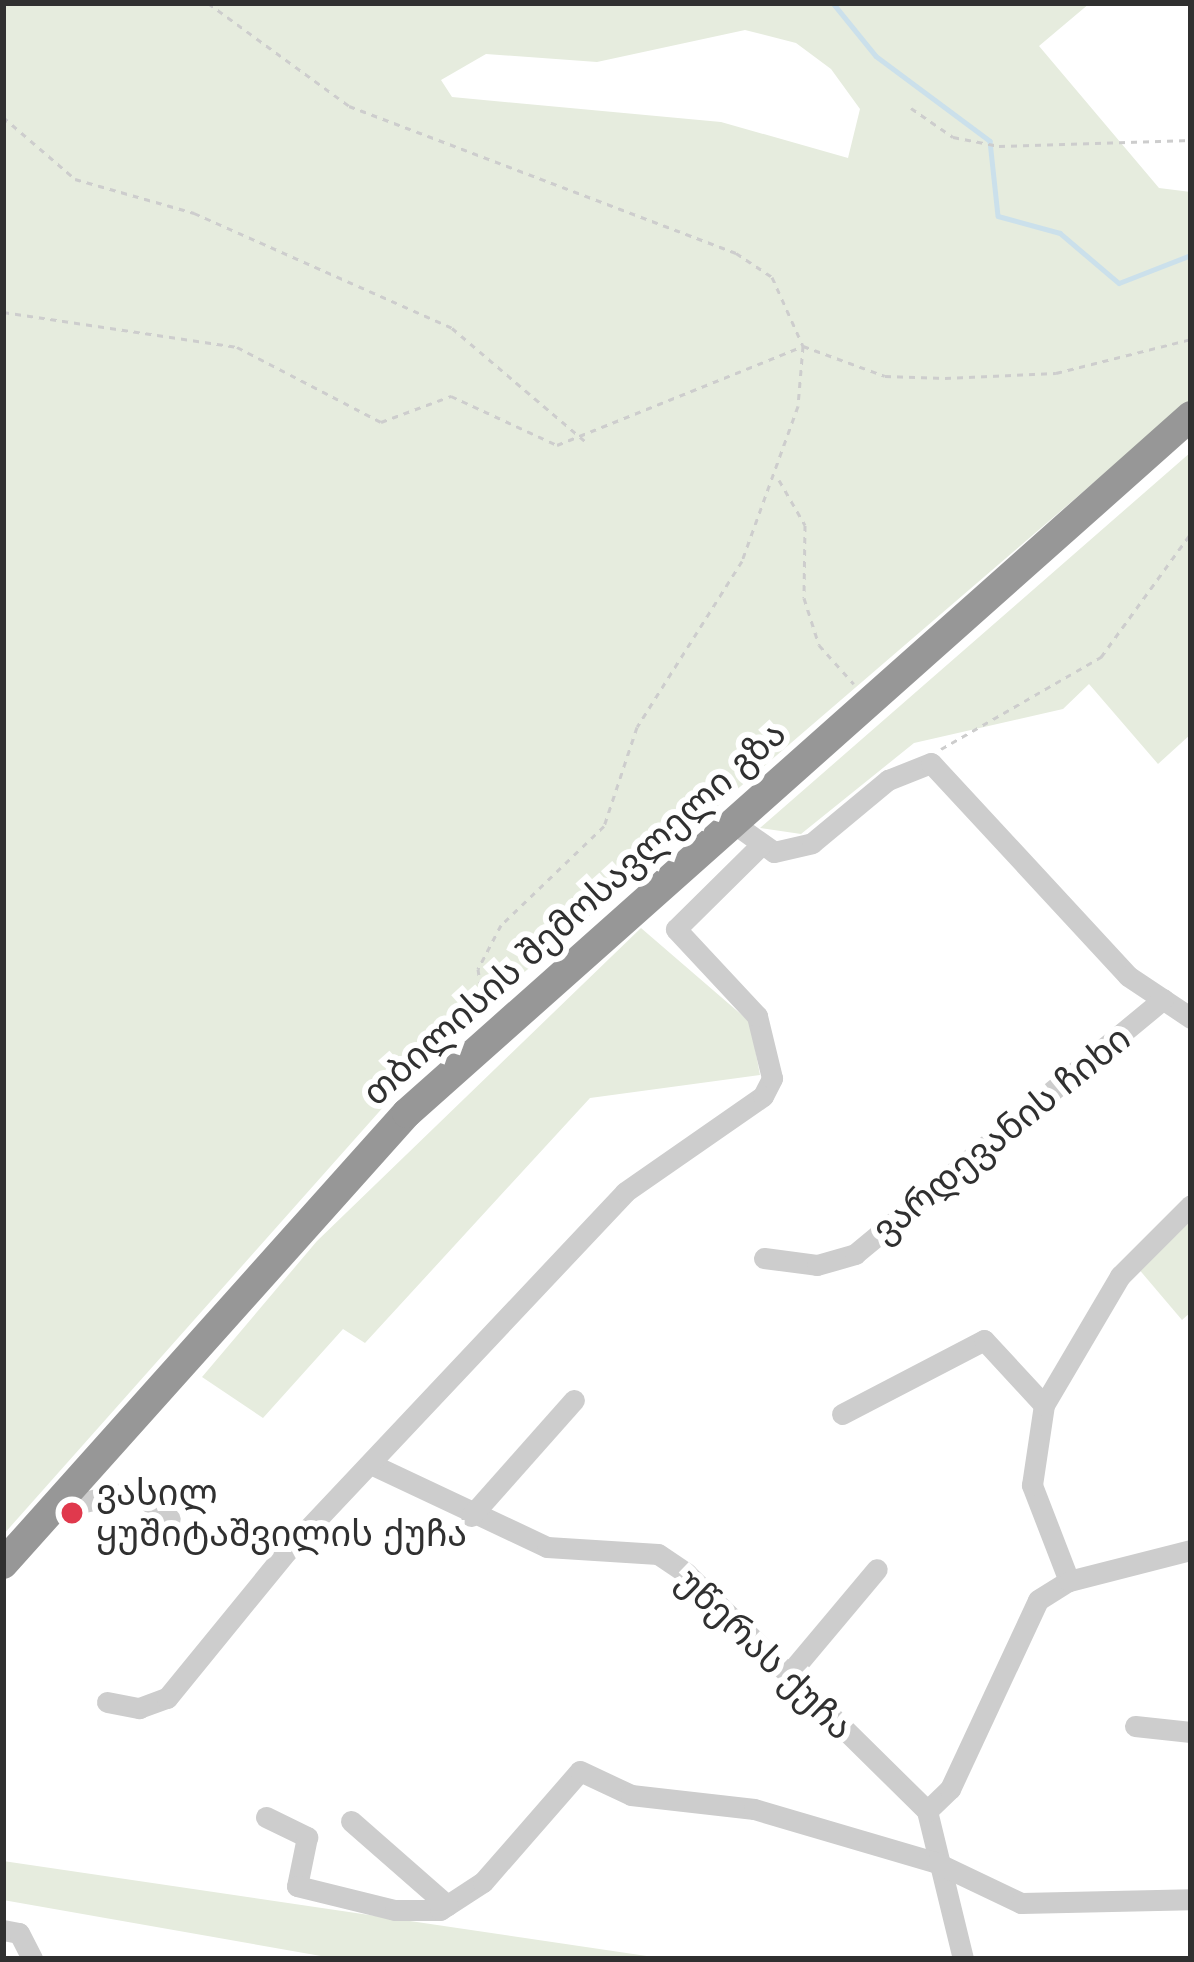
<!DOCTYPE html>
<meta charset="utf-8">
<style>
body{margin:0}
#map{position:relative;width:1194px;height:1962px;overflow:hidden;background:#fff;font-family:Arial,"Noto Sans Georgian",sans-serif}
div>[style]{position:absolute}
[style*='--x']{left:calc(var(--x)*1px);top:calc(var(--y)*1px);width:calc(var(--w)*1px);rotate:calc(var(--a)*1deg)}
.green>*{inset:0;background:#e6ecde}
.stream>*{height:4.5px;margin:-2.25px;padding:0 2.25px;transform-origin:2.25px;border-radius:2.25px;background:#cbe0eb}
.path>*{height:3px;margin-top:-1.5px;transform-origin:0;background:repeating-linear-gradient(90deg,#cdcdcd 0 6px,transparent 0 12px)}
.minor>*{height:21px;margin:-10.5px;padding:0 10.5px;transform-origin:10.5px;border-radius:10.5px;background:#cdcdcd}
.highway>*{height:30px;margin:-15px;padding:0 15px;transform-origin:15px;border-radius:15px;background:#979797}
.dots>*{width:33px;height:33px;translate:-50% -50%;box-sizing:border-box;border:6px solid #fff;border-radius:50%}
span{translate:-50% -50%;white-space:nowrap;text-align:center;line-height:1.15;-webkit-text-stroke:12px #fff;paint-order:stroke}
.street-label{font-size:36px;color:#303030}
.poi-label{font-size:36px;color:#303030}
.left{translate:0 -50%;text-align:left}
.frame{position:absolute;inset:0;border:6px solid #303030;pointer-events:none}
</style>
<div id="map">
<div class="green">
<div style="clip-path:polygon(evenodd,3px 3px,1090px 3px,1039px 46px,1159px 188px,1191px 192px,1191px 399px,434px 1050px,3px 1535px,3px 3px,745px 30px,796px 43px,831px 69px,860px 109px,848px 158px,721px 122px,452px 97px,441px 80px,486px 54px,597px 62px,745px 30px)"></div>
<div style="clip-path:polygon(1191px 452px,1191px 734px,1158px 764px,1089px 684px,1063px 709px,914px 743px,801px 834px,760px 828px)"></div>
<div style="clip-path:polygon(641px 928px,750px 1022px,760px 1075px,590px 1098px,365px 1343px,343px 1329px,263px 1418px,202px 1377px,317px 1241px)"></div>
<div style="clip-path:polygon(1191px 1221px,1191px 1312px,1182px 1320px,1137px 1267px)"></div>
<div style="clip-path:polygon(3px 1861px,667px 1959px,338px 1959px,3px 1900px)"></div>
</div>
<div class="stream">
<div style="--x:833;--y:3;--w:68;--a:50.9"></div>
<div style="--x:876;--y:56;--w:142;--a:36.7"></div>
<div style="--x:990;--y:141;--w:75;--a:83.9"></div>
<div style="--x:998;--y:216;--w:64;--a:15.3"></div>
<div style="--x:1060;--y:233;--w:77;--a:40.3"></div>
<div style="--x:1119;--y:283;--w:77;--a:-21.3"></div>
</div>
<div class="path">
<div style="--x:208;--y:3;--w:175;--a:36.1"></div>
<div style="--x:349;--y:106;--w:414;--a:20.8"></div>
<div style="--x:736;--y:253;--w:43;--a:33.7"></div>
<div style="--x:772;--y:277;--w:76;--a:65.8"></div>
<div style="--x:803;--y:346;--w:60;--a:94.8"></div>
<div style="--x:798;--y:406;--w:165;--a:109.9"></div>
<div style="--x:742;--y:561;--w:196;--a:122.3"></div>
<div style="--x:637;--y:727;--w:104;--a:108.4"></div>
<div style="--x:604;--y:826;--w:143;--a:136.1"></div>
<div style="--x:501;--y:925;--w:50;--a:117.6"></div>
<div style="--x:478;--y:969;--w:40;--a:81.5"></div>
<div style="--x:911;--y:108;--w:51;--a:34.6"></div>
<div style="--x:953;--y:137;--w:47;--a:11.1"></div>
<div style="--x:999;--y:146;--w:192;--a:-1.8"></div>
<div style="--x:3;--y:117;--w:95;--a:40.7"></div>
<div style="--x:75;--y:179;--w:124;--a:15.9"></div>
<div style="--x:194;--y:213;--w:282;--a:24"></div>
<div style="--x:452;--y:328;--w:175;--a:40.4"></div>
<div style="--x:3;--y:312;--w:237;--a:8.5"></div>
<div style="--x:237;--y:347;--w:162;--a:27.5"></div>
<div style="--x:381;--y:422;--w:75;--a:-20.4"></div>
<div style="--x:451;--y:396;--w:117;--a:24.8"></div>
<div style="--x:557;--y:445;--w:265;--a:-21.9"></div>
<div style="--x:803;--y:346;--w:87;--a:20.1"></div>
<div style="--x:885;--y:376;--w:60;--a:1.9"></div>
<div style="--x:945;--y:378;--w:111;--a:-2.6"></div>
<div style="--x:1056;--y:373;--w:139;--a:-14.1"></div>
<div style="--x:779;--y:480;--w:52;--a:60"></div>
<div style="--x:805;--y:525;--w:73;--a:90.8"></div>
<div style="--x:804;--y:598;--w:49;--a:72.3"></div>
<div style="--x:819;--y:645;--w:52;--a:48.1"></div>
<div style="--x:941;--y:749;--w:185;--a:-29.9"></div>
<div style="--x:1101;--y:657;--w:153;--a:-54"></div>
</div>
<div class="minor">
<div style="--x:729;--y:820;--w:55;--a:35.4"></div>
<div style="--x:774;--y:852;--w:39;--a:-13"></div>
<div style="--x:812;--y:843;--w:99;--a:-39.7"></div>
<div style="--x:888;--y:780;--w:46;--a:-21.6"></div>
<div style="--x:931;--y:763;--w:290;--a:47.2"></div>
<div style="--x:1128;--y:976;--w:76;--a:33.7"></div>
<div style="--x:764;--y:1258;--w:53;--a:7.5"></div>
<div style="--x:817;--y:1265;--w:40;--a:-16"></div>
<div style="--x:855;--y:1254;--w:400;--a:-39.6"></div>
<div style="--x:842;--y:1414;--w:160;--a:-27.5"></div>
<div style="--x:984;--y:1340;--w:88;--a:47.3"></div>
<div style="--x:375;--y:1466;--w:190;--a:25.2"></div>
<div style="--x:547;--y:1547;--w:111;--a:3.6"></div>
<div style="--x:658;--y:1554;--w:34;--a:34"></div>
<div style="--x:686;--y:1573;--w:339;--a:44.6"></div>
<div style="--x:927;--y:1811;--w:152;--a:76.3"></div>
<div style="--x:51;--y:1510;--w:86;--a:-13.4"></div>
<div style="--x:135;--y:1490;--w:45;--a:39.6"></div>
<div style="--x:471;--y:1516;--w:155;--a:-48.4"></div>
<div style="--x:1069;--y:1581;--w:103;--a:-111.1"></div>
<div style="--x:1032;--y:1485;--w:81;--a:-81.5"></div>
<div style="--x:1044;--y:1405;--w:150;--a:-59.5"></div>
<div style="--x:1120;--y:1276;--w:100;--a:-45"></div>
<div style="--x:788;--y:1675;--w:138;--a:-50"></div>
<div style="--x:107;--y:1702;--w:33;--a:11"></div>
<div style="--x:139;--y:1708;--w:30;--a:-20"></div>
<div style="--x:167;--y:1698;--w:190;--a:-50.8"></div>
<div style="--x:287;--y:1551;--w:493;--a:-46.7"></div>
<div style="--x:625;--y:1192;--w:168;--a:-34.8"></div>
<div style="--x:763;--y:1096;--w:20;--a:-63"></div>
<div style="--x:772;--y:1078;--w:64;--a:-103.6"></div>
<div style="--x:757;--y:1016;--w:119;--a:-133"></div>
<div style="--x:676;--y:929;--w:121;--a:-44.7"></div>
<div style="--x:1135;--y:1726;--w:56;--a:6.1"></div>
<div style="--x:927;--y:1811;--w:32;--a:-44"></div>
<div style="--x:950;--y:1789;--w:208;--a:-65"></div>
<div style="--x:1038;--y:1600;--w:36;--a:-32"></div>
<div style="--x:1069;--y:1581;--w:126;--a:-14.3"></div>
<div style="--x:266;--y:1817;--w:46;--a:26"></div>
<div style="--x:307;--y:1837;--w:50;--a:101.5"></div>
<div style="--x:297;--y:1886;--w:101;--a:13.8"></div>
<div style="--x:395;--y:1910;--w:45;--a:0"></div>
<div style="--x:440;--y:1910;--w:51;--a:-33.1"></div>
<div style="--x:483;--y:1882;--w:147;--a:-48.9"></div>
<div style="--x:580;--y:1771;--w:56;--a:25.2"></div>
<div style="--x:631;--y:1795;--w:124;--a:6.5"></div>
<div style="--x:754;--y:1809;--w:191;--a:16.4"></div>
<div style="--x:937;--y:1863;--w:93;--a:25.5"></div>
<div style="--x:1021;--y:1903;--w:170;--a:-1.3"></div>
<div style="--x:351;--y:1821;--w:128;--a:41.2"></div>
<div style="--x:3;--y:1930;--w:16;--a:11"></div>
<div style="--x:19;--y:1933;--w:29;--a:63"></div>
</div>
<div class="highway">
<div style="--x:3;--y:1564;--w:605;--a:-48.15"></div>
<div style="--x:407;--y:1113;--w:1049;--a:-41.64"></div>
</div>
<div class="dots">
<div style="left:72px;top:1513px;background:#e0394d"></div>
</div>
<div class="street-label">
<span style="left:574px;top:913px;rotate:-42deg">თბილისის შემოსავლელი გზა</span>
<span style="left:1001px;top:1134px;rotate:-39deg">ვარდევანის ჩიხი</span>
<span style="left:765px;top:1654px;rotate:44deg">უწერას ქუჩა</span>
</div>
<div class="poi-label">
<span class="left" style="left:96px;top:1513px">ვასილ<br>ყუშიტაშვილის ქუჩა</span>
</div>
<div class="frame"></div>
</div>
